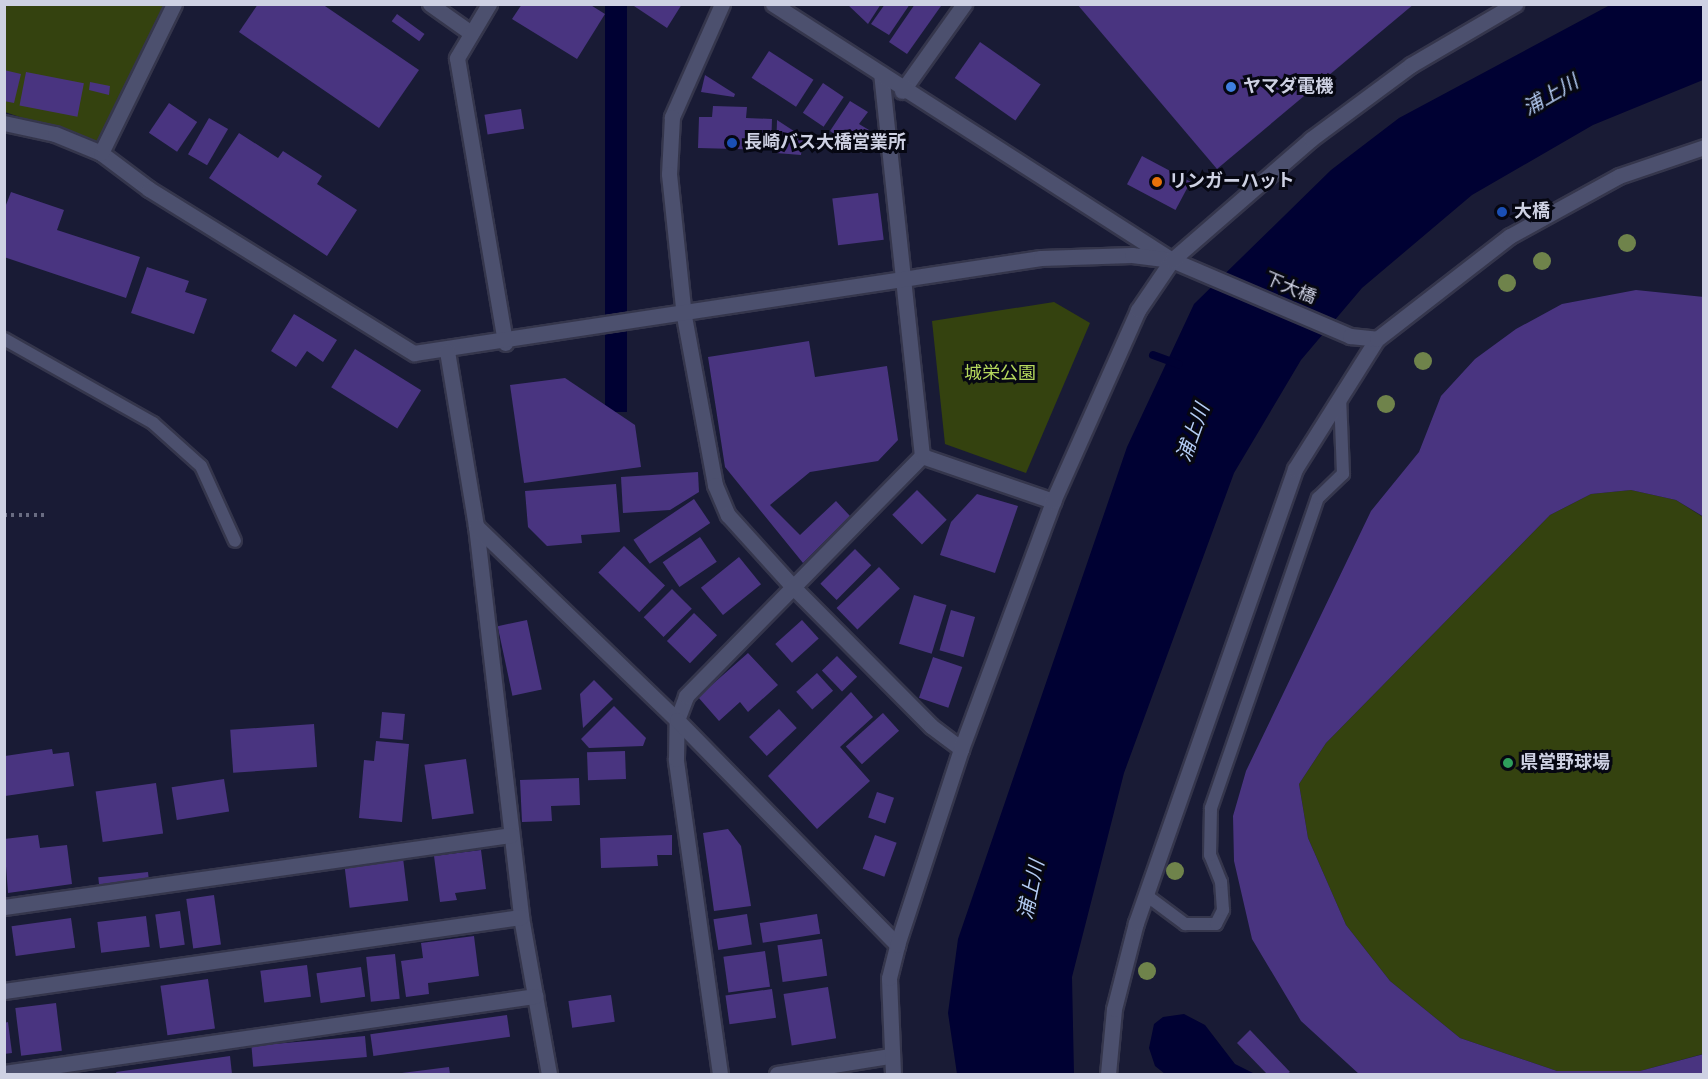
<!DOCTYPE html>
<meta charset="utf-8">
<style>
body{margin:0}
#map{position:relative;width:1708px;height:1079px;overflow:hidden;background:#191b35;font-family:"Alegreya Sans","Noto Sans JP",sans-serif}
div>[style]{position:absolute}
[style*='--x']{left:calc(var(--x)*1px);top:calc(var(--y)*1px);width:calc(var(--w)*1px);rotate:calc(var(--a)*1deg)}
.green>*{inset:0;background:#34420f}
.water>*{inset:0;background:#000133;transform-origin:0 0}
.stream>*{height:8px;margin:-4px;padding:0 4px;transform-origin:4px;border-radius:4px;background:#000133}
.building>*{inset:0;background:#493480;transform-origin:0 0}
.path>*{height:4px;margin-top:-2px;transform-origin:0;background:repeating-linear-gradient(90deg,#696c82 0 3px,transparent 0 7.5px)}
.roads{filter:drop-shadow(2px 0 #35364c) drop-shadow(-2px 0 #35364c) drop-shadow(0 2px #35364c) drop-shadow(0 -2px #35364c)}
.service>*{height:12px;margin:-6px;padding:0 6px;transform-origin:6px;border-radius:6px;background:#4c506e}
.minor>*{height:15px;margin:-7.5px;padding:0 7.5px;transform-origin:7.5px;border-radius:7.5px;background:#4c506e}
.tertiary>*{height:15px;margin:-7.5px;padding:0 7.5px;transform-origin:7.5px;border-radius:7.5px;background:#4c506e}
.trees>*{width:18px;height:18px;margin:-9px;border-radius:50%;background:#6f834b}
.dots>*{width:16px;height:16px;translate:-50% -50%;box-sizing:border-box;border:3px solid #060712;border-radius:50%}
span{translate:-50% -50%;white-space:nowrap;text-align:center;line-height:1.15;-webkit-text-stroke:6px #060712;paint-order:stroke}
.poi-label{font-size:18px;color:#ced1e3;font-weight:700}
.left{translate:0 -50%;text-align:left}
.street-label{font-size:18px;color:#ced1e3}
.park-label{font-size:18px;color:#b5d85d}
.water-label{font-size:20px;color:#b4ccf4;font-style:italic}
.frame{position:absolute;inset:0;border:6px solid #ced1e3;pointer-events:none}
</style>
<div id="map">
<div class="green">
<div style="clip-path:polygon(5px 5px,164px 5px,97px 143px,5px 112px)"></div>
<div style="clip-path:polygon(1054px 302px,1090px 323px,1026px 473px,945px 444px,932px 321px)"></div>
<div style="clip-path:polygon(1631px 490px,1676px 500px,1703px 517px,1703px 1054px,1640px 1071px,1557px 1071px,1460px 1038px,1390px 981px,1346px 925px,1308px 838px,1299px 784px,1326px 743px,1550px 515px,1591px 494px)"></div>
</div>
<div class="water">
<div style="left:605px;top:5px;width:22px;height:407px"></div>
<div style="clip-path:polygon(1610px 5px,1703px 5px,1703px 80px,1593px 125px,1472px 195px,1362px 288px,1301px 360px,1234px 473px,1124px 773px,1072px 977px,1074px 1074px,957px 1074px,948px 1013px,958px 939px,1127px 447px,1194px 304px,1331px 170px,1399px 118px)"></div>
<div style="clip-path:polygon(1184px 1014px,1205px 1025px,1235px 1064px,1255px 1074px,1165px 1074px,1155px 1066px,1149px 1048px,1154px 1024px,1163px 1017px)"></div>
</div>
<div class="stream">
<div style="--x:1153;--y:355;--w:27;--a:20"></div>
</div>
<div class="building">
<div style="clip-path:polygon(258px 4px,322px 4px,419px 70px,379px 128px,239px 32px)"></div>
<div style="clip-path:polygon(522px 4px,589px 4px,605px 14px,577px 59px,512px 19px)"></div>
<div style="clip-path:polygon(631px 4px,682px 4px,667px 28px)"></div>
<div style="clip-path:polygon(847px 4px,881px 4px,868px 24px)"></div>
<div style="clip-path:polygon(885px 4px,910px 4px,889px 35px,871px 24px)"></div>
<div style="clip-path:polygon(915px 4px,941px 6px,907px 54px,889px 42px)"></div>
<div style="clip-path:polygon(1077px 4px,1414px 4px,1217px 169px)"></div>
<div style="left:397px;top:14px;width:34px;height:9px;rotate:36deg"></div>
<div style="left:980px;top:42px;width:74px;height:44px;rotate:35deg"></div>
<div style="left:769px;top:51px;width:53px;height:32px;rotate:33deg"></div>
<div style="clip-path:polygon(4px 70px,21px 74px,14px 103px,4px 101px)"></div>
<div style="left:26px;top:72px;width:59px;height:34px;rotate:11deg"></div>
<div style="clip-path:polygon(705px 75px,735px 94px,734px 97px,701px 92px)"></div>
<div style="clip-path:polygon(90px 82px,110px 86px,109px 95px,89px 90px)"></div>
<div style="left:823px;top:83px;width:25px;height:36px;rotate:34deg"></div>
<div style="clip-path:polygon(850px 101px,868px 112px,859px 124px,869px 130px,856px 149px,830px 131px)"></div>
<div style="left:169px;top:103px;width:34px;height:36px;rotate:34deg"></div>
<div style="clip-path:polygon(713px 106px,747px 107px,746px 118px,772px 119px,771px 150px,698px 148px,699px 117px,712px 117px)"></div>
<div style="left:521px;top:109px;width:20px;height:37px;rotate:81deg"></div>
<div style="left:209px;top:118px;width:22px;height:42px;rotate:30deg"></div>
<div style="clip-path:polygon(777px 120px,803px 137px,801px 155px,776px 153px)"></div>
<div style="clip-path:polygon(239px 133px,278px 158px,283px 151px,322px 176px,317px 184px,357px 210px,327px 256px,209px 178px)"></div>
<div style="left:1142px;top:156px;width:55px;height:32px;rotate:28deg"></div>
<div style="clip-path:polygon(11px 192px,64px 210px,57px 230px,140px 257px,126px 298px,4px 257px,4px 210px)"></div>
<div style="left:878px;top:193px;width:47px;height:46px;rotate:83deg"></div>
<div style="clip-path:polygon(147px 267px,189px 281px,185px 292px,207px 299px,194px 334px,131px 313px)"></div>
<div style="clip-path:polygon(1636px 290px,1704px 297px,1704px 517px,1676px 500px,1631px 490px,1591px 494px,1550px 515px,1326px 743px,1299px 784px,1308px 838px,1346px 925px,1390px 981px,1460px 1038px,1557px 1071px,1640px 1071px,1704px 1054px,1704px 1074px,1359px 1074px,1301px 1021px,1252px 939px,1234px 861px,1233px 816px,1246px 771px,1371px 511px,1419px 452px,1441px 396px,1475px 359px,1516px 329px,1562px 304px)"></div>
<div style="clip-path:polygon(294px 314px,337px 340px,323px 362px,307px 351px,296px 367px,271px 351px)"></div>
<div style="clip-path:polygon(809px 341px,815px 377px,887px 366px,898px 440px,878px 461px,810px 472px,770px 505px,800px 535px,836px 501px,850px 516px,803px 563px,725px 467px,708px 357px)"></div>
<div style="left:355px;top:349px;width:78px;height:45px;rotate:32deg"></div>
<div style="clip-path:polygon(565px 378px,635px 425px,641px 467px,524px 483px,510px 385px)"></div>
<div style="clip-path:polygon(698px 472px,699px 492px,670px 510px,623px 513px,621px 477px)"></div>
<div style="clip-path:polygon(616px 484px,620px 532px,581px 535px,582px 543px,547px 546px,528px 527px,525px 491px)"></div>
<div style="left:917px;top:490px;width:42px;height:35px;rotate:45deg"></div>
<div style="clip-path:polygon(977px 494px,1018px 506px,995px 573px,940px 555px,951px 522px)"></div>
<div style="left:694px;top:499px;width:29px;height:73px;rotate:56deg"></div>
<div style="left:700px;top:537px;width:30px;height:45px;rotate:56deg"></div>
<div style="left:624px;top:546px;width:57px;height:37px;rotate:44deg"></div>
<div style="left:855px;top:549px;width:23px;height:49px;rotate:45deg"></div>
<div style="left:739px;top:557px;width:35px;height:49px;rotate:51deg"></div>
<div style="left:879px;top:567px;width:30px;height:59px;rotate:46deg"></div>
<div style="left:672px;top:589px;width:28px;height:40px;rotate:45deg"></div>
<div style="left:914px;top:595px;width:34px;height:51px;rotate:17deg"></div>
<div style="left:951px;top:610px;width:25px;height:42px;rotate:16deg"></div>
<div style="left:694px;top:613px;width:32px;height:39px;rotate:44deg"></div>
<div style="left:527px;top:620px;width:71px;height:30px;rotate:78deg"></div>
<div style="left:802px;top:620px;width:25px;height:36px;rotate:48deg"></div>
<div style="clip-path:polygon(748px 653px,778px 685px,748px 712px,740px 702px,719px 721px,698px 697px)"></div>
<div style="left:837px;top:656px;width:29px;height:21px;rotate:46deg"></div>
<div style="left:933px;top:657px;width:31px;height:43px;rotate:19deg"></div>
<div style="left:817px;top:673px;width:24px;height:28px;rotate:48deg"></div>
<div style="clip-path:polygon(594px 680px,613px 699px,583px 728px,580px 694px)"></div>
<div style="clip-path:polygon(851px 692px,873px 717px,840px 747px,870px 781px,817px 829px,768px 776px)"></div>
<div style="clip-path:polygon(614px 706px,646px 738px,643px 746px,589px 748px,581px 739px)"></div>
<div style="left:779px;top:709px;width:26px;height:41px;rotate:47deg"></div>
<div style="left:382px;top:712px;width:23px;height:26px;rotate:5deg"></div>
<div style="left:883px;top:713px;width:24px;height:50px;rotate:48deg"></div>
<div style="left:314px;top:724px;width:43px;height:84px;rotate:86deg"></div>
<div style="clip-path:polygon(376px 741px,409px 744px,402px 822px,359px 818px,364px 760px,374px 761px)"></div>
<div style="clip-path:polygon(52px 749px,53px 754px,69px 752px,74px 786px,5px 796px,5px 756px)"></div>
<div style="left:625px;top:751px;width:28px;height:38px;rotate:88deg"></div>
<div style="left:466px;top:759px;width:55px;height:42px;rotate:82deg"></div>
<div style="clip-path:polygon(579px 778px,580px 805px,551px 806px,552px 821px,522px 822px,520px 780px)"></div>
<div style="left:224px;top:779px;width:33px;height:53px;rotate:81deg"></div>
<div style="left:156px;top:783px;width:51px;height:61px;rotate:82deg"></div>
<div style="left:877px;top:792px;width:18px;height:27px;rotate:19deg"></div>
<div style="clip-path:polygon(728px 829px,741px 846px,751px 906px,714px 911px,703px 833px)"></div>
<div style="clip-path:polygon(38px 835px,40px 848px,67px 845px,72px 884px,8px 893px,4px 839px)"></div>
<div style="clip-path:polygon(672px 835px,672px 855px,657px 855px,658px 866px,601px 868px,600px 838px)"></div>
<div style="left:875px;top:835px;width:23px;height:36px;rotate:20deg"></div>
<div style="clip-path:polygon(481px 850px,486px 889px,455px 893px,457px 900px,440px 902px,434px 856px)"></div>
<div style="left:403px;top:858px;width:43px;height:59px;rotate:83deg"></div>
<div style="left:148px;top:872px;width:10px;height:50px;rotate:84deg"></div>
<div style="left:214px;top:895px;width:50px;height:28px;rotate:82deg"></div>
<div style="left:180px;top:911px;width:34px;height:25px;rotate:82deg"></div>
<div style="left:747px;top:914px;width:31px;height:34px;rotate:81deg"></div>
<div style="left:817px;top:914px;width:20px;height:58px;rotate:81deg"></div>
<div style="left:146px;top:916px;width:31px;height:49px;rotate:83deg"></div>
<div style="left:71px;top:918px;width:30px;height:60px;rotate:82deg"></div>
<div style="clip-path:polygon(474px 936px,479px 976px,428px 983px,429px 994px,406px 997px,401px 961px,423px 958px,421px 943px)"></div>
<div style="left:822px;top:939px;width:37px;height:45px;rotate:82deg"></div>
<div style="left:765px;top:951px;width:36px;height:42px;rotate:82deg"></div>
<div style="left:395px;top:954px;width:45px;height:29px;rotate:84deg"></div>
<div style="left:307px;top:965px;width:32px;height:47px;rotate:83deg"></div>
<div style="left:361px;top:967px;width:30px;height:45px;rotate:82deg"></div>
<div style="left:208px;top:979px;width:50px;height:48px;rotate:82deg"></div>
<div style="left:828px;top:987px;width:52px;height:45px;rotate:81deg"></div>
<div style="left:772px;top:989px;width:29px;height:47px;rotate:82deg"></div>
<div style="left:611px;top:995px;width:27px;height:43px;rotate:82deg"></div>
<div style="left:56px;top:1003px;width:48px;height:41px;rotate:83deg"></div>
<div style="left:507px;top:1015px;width:22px;height:138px;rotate:82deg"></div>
<div style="clip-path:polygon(8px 1022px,12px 1053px,4px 1054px,4px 1023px)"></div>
<div style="clip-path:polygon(1250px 1030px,1290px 1072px,1287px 1074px,1267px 1074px,1237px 1043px)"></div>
<div style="left:365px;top:1036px;width:21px;height:114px;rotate:85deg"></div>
<div style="clip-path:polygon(230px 1056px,232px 1074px,117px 1074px,116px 1072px)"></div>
<div style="clip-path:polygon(449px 1067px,450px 1074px,402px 1074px,402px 1073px)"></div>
</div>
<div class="path">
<div style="--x:4;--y:515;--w:43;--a:0"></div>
</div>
<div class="roads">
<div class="service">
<div style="--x:4;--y:339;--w:171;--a:29.4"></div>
<div style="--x:153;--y:423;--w:64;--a:41.9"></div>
<div style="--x:201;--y:466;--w:82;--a:65.6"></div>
<div style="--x:1146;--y:895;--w:49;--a:36.6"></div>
<div style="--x:1185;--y:924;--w:31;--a:0"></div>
<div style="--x:1216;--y:924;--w:16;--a:-63"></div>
<div style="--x:1223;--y:910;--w:28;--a:-94"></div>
<div style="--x:1221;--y:882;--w:29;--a:-112"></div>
<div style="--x:1210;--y:855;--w:47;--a:-88.8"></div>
<div style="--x:1211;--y:808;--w:328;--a:-71"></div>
<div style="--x:1318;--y:498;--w:35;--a:-44"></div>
<div style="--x:1343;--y:474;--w:77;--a:-92.2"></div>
</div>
<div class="minor">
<div style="--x:430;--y:4;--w:50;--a:35.3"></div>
<div style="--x:489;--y:4;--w:63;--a:120.7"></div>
<div style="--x:457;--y:58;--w:289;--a:80.4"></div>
<div style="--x:722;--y:4;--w:124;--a:113.9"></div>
<div style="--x:672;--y:117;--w:57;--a:93"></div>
<div style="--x:669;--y:174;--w:143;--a:84"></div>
<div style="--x:684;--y:316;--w:172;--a:79.6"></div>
<div style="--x:715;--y:485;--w:33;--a:67"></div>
<div style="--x:728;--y:515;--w:98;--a:47.9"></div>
<div style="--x:794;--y:588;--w:194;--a:45.2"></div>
<div style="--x:931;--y:726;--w:38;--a:37"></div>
<div style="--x:902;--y:91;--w:107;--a:-54.5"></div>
<div style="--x:922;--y:456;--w:139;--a:19"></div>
<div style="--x:476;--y:526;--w:394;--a:83.4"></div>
<div style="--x:521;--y:917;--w:159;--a:79.9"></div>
<div style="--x:4;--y:907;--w:512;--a:-8.08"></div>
<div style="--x:4;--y:991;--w:522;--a:-8.15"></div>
<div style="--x:4;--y:1073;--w:537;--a:-8.25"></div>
<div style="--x:720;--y:1074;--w:318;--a:-98"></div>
<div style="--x:676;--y:759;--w:39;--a:-89"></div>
<div style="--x:677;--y:720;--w:26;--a:-69"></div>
<div style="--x:686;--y:696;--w:337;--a:-45.5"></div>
<div style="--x:922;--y:456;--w:384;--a:-96.1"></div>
<div style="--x:777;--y:1074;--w:113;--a:-9.1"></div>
<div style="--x:1108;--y:1074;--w:65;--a:-84.7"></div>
<div style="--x:1114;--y:1009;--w:89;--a:-75.7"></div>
<div style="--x:1136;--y:923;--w:481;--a:-70.7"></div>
<div style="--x:1295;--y:469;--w:154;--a:-57.8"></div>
</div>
<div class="tertiary">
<div style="--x:773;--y:4;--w:474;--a:32.7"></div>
<div style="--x:1172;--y:260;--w:194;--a:23.1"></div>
<div style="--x:1350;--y:336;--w:27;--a:6"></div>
<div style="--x:1377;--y:339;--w:168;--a:-37.8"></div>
<div style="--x:1510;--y:236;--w:124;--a:-28.8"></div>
<div style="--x:1619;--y:176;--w:90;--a:-18.8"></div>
<div style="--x:4;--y:123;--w:52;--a:12.2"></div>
<div style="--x:55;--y:134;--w:50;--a:22.4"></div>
<div style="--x:101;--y:153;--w:60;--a:36.9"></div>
<div style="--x:149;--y:189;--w:312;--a:31.8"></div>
<div style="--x:414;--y:353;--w:634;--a:-8.62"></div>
<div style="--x:1041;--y:258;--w:91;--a:-1.9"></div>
<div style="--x:1132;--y:255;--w:40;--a:7.1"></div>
<div style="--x:101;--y:153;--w:166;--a:-63.9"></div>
<div style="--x:447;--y:351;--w:177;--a:80.6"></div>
<div style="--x:476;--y:526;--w:279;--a:44"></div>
<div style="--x:677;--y:720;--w:315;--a:45.6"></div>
<div style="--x:893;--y:1074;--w:96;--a:-92.4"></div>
<div style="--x:889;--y:978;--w:34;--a:-76"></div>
<div style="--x:897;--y:945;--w:206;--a:-71.9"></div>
<div style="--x:961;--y:749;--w:265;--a:-69.6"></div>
<div style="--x:1053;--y:501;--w:209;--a:-66"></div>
<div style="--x:1138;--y:310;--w:60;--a:-55.8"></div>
<div style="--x:1172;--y:260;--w:184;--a:-41"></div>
<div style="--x:1311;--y:139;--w:124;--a:-36.5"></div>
<div style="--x:1411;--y:65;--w:121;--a:-30.4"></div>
</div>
</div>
<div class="trees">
<div style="left:1627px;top:243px"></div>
<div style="left:1542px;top:261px"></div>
<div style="left:1507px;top:283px"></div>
<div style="left:1423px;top:361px"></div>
<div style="left:1386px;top:404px"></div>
<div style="left:1175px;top:871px"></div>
<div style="left:1147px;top:971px"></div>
</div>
<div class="dots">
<div style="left:1231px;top:87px;background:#3f7fe0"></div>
<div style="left:732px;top:143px;background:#1a4fb4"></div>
<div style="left:1157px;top:182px;background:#e8710a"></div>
<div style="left:1502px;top:212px;background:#1a4fb4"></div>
<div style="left:1508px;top:763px;background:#2e9e5b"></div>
</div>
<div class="poi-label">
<span class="left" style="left:1243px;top:87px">ヤマダ電機</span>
<span class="left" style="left:744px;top:143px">長崎バス大橋営業所</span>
<span class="left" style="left:1169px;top:182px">リンガーハット</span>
<span class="left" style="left:1514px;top:212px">大橋</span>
<span class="left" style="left:1520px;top:763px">県営野球場</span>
</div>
<div class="street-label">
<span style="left:1290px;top:289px;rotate:23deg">下大橋</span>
</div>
<div class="park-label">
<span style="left:1000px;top:374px">城栄公園</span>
</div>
<div class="water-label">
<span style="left:1551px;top:96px;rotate:-30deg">浦上川</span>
<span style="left:1194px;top:433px;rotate:-70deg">浦上川</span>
<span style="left:1032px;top:890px;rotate:-78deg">浦上川</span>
</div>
<div class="frame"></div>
</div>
